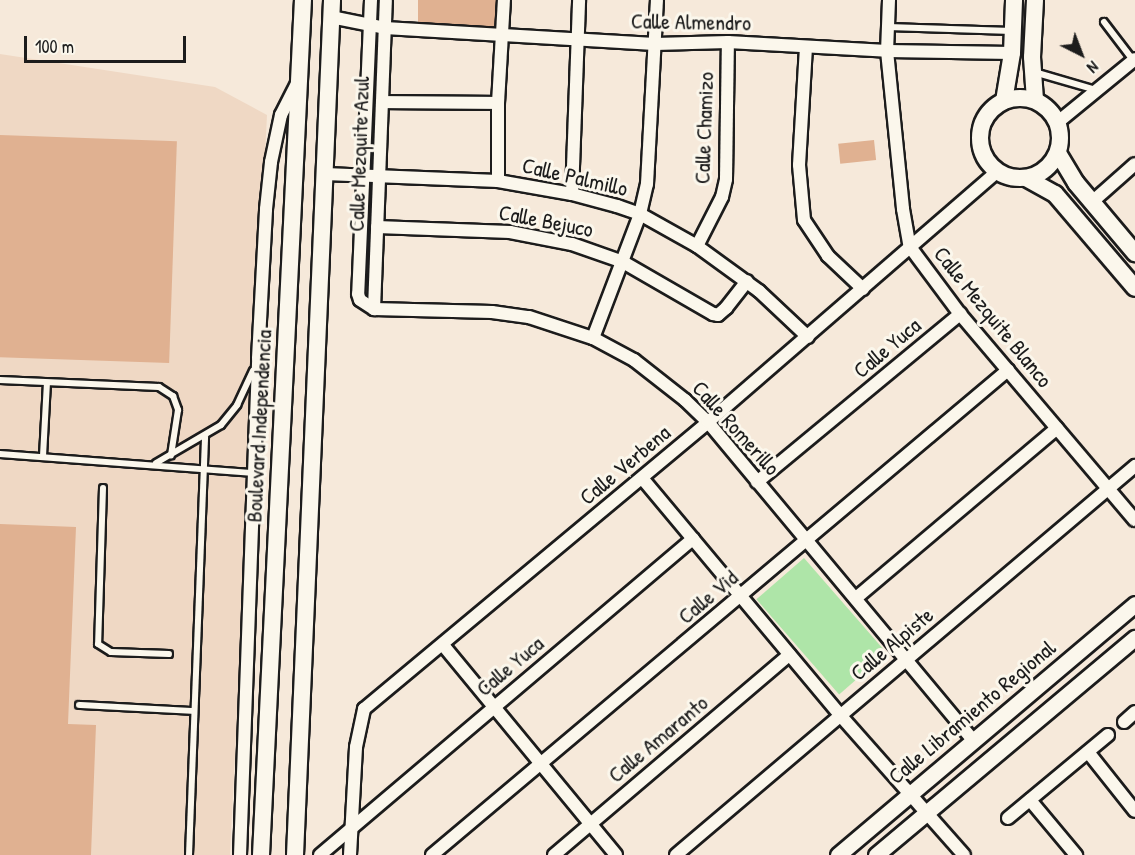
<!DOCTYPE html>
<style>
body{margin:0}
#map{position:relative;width:1135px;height:855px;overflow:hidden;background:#f6e9da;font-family:"Patrick Hand",sans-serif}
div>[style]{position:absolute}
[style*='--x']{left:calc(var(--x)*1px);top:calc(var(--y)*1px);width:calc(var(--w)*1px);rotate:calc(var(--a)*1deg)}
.built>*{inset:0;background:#efd8c4}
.green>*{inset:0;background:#aee5a8;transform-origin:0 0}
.building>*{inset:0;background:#e0b191;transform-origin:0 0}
.roads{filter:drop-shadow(2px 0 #1c1c1c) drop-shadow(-2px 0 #1c1c1c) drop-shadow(0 2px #1c1c1c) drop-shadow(0 -2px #1c1c1c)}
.service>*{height:6px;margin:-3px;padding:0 3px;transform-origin:3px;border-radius:3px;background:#fbf7ec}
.minor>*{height:12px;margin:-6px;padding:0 6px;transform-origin:6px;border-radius:6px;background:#fbf7ec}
.tertiary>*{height:15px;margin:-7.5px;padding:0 7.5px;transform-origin:7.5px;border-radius:7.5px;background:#fbf7ec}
.secondary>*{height:16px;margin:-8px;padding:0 8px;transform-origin:8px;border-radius:8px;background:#fbf7ec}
.secondary>.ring{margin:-8px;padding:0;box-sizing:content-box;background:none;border:16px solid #fbf7ec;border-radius:50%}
span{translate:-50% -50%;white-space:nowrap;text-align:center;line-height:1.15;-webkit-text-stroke:6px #fbf7ec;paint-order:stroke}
.street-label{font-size:22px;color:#1c1c1c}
.north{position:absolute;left:1051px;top:24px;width:60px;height:60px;-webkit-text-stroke:4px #fbf7ec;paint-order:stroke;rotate:138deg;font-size:16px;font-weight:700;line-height:24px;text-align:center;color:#1c1c1c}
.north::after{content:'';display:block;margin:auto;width:21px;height:27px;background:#1c1c1c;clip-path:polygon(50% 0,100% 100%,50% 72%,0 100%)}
.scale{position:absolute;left:24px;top:36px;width:162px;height:27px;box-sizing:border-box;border:3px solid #1c1c1c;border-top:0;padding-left:8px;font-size:18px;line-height:21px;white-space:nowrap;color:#1c1c1c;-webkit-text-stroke:4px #fbf7ec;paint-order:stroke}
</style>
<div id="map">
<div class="built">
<div style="clip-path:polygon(0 54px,215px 87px,267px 115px,230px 855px,0 855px)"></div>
</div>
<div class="green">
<div style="left:804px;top:558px;width:126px;height:63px;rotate:49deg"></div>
</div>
<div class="building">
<div style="left:418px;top:0;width:78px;height:27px"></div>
<div style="left:0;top:135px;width:177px;height:222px;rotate:2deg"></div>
<div style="left:874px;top:140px;width:20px;height:36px;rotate:84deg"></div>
<div style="clip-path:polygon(0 524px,76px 527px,68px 724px,96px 725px,91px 855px,0 855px)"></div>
</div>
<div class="roads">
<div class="service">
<div style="--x:1104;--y:22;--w:48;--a:52.7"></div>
<div style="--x:888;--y:27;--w:124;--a:1.8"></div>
<div style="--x:1034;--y:72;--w:65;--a:16.2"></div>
<div style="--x:0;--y:380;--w:159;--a:2.5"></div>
<div style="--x:159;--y:387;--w:17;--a:33"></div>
<div style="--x:173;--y:396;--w:15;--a:70"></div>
<div style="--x:178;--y:410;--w:46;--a:98.8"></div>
<div style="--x:0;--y:454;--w:255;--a:4.3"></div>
<div style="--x:43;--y:456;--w:73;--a:-86.9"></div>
<div style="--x:156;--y:463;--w:75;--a:-30.3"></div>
<div style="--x:221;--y:425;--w:26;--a:-51"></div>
<div style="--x:237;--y:405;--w:38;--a:-65"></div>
<div style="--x:103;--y:488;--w:156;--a:91.8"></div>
<div style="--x:98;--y:644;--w:15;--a:32"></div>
<div style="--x:111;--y:652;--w:58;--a:2"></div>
<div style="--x:79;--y:705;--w:114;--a:3"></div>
<div style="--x:189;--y:855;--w:419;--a:-87.8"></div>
</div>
<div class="minor">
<div style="--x:371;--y:0;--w:294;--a:92.5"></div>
<div style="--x:358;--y:294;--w:6;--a:72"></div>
<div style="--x:360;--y:300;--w:17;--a:33"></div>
<div style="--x:374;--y:309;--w:118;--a:1.5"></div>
<div style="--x:492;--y:312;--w:37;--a:8"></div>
<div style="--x:529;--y:317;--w:67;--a:18.2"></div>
<div style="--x:593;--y:338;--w:47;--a:28.2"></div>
<div style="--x:634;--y:360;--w:65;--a:38.1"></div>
<div style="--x:685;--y:400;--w:32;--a:44"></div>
<div style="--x:708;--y:422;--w:414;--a:50.2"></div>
<div style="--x:889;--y:0;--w:51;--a:92.2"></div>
<div style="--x:887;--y:51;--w:159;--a:84.2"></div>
<div style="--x:903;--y:209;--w:39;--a:80"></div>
<div style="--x:910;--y:247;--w:84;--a:53.3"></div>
<div style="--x:960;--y:314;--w:270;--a:49.7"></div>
<div style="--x:331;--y:17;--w:55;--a:11.5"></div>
<div style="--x:385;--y:28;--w:270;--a:3.4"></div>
<div style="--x:655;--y:44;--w:73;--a:-1.6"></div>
<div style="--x:728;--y:42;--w:159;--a:3.2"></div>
<div style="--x:887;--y:51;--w:125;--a:0.9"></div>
<div style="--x:806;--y:47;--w:118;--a:93.4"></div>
<div style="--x:799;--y:165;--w:55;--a:84.8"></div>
<div style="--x:804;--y:220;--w:43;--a:56.3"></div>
<div style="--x:828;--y:256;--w:48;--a:43.3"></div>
<div style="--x:382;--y:102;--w:116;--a:0.5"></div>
<div style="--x:1058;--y:122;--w:99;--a:-39.3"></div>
<div style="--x:325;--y:174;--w:173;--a:2.3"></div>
<div style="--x:498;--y:181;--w:75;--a:10"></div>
<div style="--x:572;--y:194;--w:47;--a:14.9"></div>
<div style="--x:617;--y:206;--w:24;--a:19"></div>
<div style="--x:640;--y:214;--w:65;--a:29.3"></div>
<div style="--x:697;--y:246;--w:77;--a:36"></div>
<div style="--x:759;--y:291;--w:67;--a:43.2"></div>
<div style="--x:498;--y:181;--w:78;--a:-90"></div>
<div style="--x:498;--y:103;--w:103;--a:-86.7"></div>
<div style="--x:572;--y:194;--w:194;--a:-87.9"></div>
<div style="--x:1092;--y:202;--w:57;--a:-41.5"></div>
<div style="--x:377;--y:227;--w:133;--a:2.2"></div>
<div style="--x:510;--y:232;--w:63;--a:11"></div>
<div style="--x:572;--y:244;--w:54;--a:19.4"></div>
<div style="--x:623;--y:262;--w:104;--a:30"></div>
<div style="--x:713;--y:314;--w:5;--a:11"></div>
<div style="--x:718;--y:315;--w:11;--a:-41"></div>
<div style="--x:726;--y:308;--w:34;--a:-52"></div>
<div style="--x:697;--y:246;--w:55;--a:-63"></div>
<div style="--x:722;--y:197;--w:18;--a:-77"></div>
<div style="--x:726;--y:179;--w:137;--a:-89.2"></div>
<div style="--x:374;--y:309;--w:309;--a:-87.8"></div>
<div style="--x:593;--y:338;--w:133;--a:-69.2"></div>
<div style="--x:640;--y:214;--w:31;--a:-77"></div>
<div style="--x:647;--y:184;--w:184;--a:-86.9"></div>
<div style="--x:642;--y:478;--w:309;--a:50.1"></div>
<div style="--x:840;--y:715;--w:187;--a:48.5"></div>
<div style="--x:757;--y:482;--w:264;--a:-39.6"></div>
<div style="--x:856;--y:598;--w:263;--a:-40.2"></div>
<div style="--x:443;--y:645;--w:272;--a:50.5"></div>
<div style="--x:1124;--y:722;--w:15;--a:-42"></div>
<div style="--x:1088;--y:752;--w:75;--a:51.5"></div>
<div style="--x:1030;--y:800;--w:72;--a:50.1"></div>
<div style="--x:1008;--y:818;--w:130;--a:-39.7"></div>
<div style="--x:240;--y:855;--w:497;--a:-87.9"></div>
<div style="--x:258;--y:358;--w:149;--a:-86.9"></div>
<div style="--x:266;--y:209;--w:47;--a:-83.9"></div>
<div style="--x:271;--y:162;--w:48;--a:-78"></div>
<div style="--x:281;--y:115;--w:37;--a:-63"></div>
<div style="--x:320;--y:855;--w:489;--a:-40.3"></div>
<div style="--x:350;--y:855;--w:108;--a:-86.8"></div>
<div style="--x:356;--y:747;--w:39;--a:-78"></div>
<div style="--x:364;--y:709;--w:448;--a:-39.8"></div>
<div style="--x:708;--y:422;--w:382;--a:-40.9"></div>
<div style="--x:432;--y:855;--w:753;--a:-40.1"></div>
<div style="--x:554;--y:855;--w:309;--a:-40.4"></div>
<div style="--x:676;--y:855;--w:602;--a:-40.28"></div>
</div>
<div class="tertiary">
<div style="--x:838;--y:855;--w:389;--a:-40.2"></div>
<div style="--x:876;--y:855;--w:338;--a:-40"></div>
</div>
<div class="secondary">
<div style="--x:1035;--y:0;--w:57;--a:93"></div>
<div style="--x:1032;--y:57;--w:43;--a:86"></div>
<div class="ring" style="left:980px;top:98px;width:64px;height:64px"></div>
<div style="--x:1004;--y:101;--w:49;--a:-80.5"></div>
<div style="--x:1012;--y:53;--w:53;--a:-87.8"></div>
<div style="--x:1058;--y:153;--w:35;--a:59"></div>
<div style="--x:1076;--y:183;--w:92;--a:49.9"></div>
<div style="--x:1026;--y:178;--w:33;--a:29"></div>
<div style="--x:1055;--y:194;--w:123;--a:49.6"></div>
<div style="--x:261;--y:855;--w:856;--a:-87.19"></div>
<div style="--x:295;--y:855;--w:856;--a:-87.52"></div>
</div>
</div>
<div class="street-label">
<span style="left:691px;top:22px;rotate:1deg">Calle Almendro</span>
<span style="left:704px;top:128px;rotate:-88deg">Calle Chamizo</span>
<span style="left:359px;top:154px;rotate:-88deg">Calle Mezquite Azul</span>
<span style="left:575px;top:177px;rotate:13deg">Calle Palmillo</span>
<span style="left:546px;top:221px;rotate:11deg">Calle Bejuco</span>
<span style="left:993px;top:317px;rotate:51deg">Calle Mezquite Blanco</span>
<span style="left:887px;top:348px;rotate:-40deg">Calle Yuca</span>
<span style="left:259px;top:426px;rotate:-87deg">Boulevard Independencia</span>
<span style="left:736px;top:428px;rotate:48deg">Calle Romerillo</span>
<span style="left:625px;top:465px;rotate:-40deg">Calle Verbena</span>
<span style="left:708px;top:597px;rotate:-40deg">Calle Vid</span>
<span style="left:892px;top:644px;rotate:-40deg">Calle Alpiste</span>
<span style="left:510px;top:666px;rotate:-40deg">Calle Yuca</span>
<span style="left:972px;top:712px;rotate:-40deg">Calle Libramiento Regional</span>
<span style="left:658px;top:739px;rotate:-40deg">Calle Amaranto</span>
</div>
<div class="north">N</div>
<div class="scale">100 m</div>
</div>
